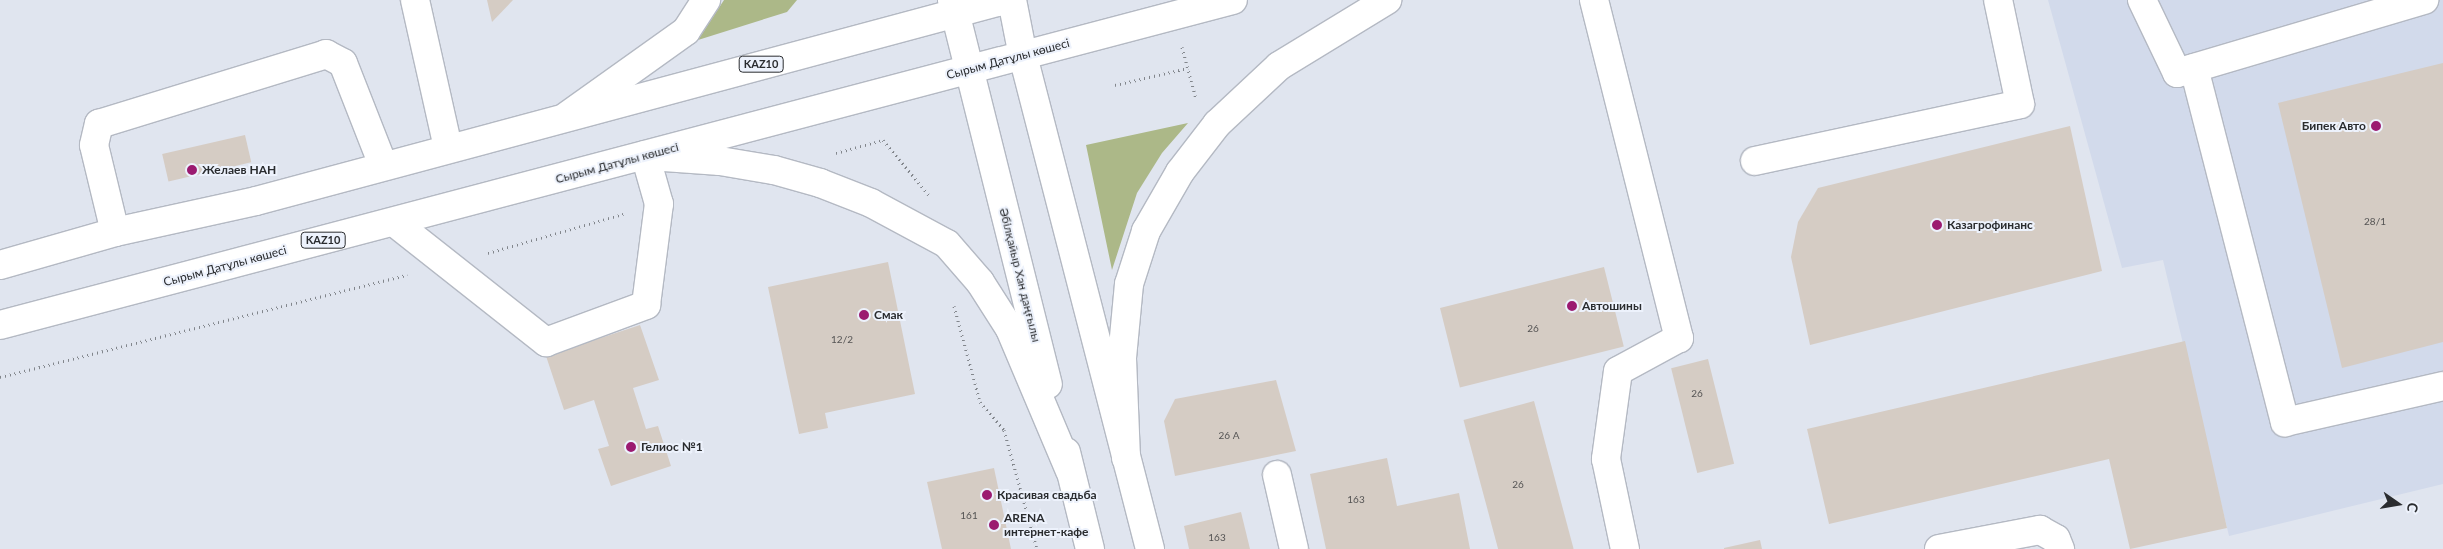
<!DOCTYPE html>
<meta charset="utf-8">
<style>
body{margin:0}
#map{position:relative;width:2443px;height:549px;overflow:hidden;background:#e0e5ef;font-family:Lato,sans-serif}
div>[style]{position:absolute}
[style*='--x']{left:calc(var(--x)*1px);top:calc(var(--y)*1px);width:calc(var(--w)*1px);rotate:calc(var(--a)*1deg)}
.built>*{inset:0;background:#d2daeb}
.green>*{inset:0;background:#acb888}
.building>*{inset:0;background:#d5ccc4;transform-origin:0 0}
.path>*{height:3px;margin-top:-1.5px;transform-origin:0;background:repeating-linear-gradient(90deg,#82868c 0 1px,transparent 0 5px)}
.roads{filter:drop-shadow(1px 0 #b4b9c3) drop-shadow(-1px 0 #b4b9c3) drop-shadow(0 1px #b4b9c3) drop-shadow(0 -1px #b4b9c3)}
.minor>*{height:28px;margin:-14px;padding:0 14px;transform-origin:14px;border-radius:14px;background:#fff}
.major>*{height:28px;margin:-14px;padding:0 14px;transform-origin:14px;border-radius:14px;background:#fff}
.highway>*{height:28px;margin:-14px;padding:0 14px;transform-origin:14px;border-radius:14px;background:#fff}
.dots>*{width:14px;height:14px;translate:-50% -50%;box-sizing:border-box;border:2px solid #edf2fc;border-radius:50%}
span{translate:-50% -50%;white-space:nowrap;text-align:center;line-height:1.15;-webkit-text-stroke:4px #edf2fc;paint-order:stroke}
.number-label{font-size:10px;color:#555454}
.number-label span{-webkit-text-stroke-width:0}
.shield-label span{padding:1px 4px;background:#edf2fc;border:1px solid;border-radius:4px;-webkit-text-stroke-width:0}
.shield-label{font-size:11px;color:#2a2c2f;font-weight:700}
.street-label{font-size:12px;color:#2a2c2f}
.poi-label{font-size:12px;color:#2a2c2f;font-weight:700}
.right{translate:-100% -50%;text-align:right}
.left{translate:0 -50%;text-align:left}
.north{position:absolute;left:2373px;top:479px;width:50px;height:50px;-webkit-text-stroke:4px #edf2fc;paint-order:stroke;rotate:103deg;font-size:14px;font-weight:700;line-height:20px;text-align:center;color:#2a2c2f}
.north::after{content:'';display:block;margin:auto;width:18px;height:22px;background:#2a2c2f;clip-path:polygon(50% 0,100% 100%,50% 72%,0 100%)}
</style>
<div id="map">
<div class="built">
<div style="clip-path:polygon(2048px 0,2443px 0,2443px 484px,2229px 536px,2163px 260px,2122px 268px)"></div>
</div>
<div class="green">
<div style="clip-path:polygon(724px 0,797px 0,787px 12px,698px 40px)"></div>
<div style="clip-path:polygon(1188px 123px,1162px 153px,1137px 193px,1112px 270px,1086px 145px)"></div>
</div>
<div class="building">
<div style="clip-path:polygon(487px 0,513px 0,492px 22px)"></div>
<div style="clip-path:polygon(2443px 63px,2443px 342px,2342px 368px,2278px 103px)"></div>
<div style="clip-path:polygon(2070px 126px,2102px 271px,1810px 345px,1791px 257px,1798px 222px,1818px 188px)"></div>
<div style="left:245px;top:135px;width:28px;height:85px;rotate:77deg"></div>
<div style="clip-path:polygon(888px 262px,915px 394px,825px 413px,828px 428px,799px 434px,768px 287px)"></div>
<div style="left:1604px;top:267px;width:82px;height:169px;rotate:76deg"></div>
<div style="clip-path:polygon(640px 325px,659px 380px,633px 388px,646px 429px,658px 426px,671px 466px,611px 486px,598px 449px,609px 446px,594px 400px,564px 410px,546px 356px)"></div>
<div style="clip-path:polygon(2185px 341px,2227px 528px,2130px 549px,2109px 459px,1829px 524px,1807px 429px)"></div>
<div style="left:1708px;top:359px;width:108px;height:38px;rotate:76deg"></div>
<div style="clip-path:polygon(1276px 380px,1296px 451px,1175px 476px,1164px 421px,1175px 399px)"></div>
<div style="left:1534px;top:401px;width:153px;height:73px;rotate:75deg"></div>
<div style="clip-path:polygon(1387px 458px,1397px 506px,1459px 493px,1470px 549px,1326px 549px,1310px 474px)"></div>
<div style="clip-path:polygon(994px 468px,1011px 549px,942px 549px,927px 482px)"></div>
<div style="clip-path:polygon(1241px 512px,1250px 549px,1189px 549px,1184px 526px)"></div>
<div style="clip-path:polygon(1760px 540px,1762px 549px,1724px 549px,1724px 548px)"></div>
</div>
<div class="path">
<div style="--x:1182;--y:47;--w:54;--a:74.9"></div>
<div style="--x:1115;--y:85;--w:75;--a:-13.1"></div>
<div style="--x:836;--y:153;--w:49;--a:-15.5"></div>
<div style="--x:883;--y:140;--w:72;--a:50.1"></div>
<div style="--x:488;--y:253;--w:141;--a:-16.1"></div>
<div style="--x:954;--y:306;--w:99;--a:74.8"></div>
<div style="--x:980;--y:402;--w:37;--a:49"></div>
<div style="--x:1004;--y:430;--w:123;--a:74.5"></div>
<div style="--x:0;--y:377;--w:420;--a:-14.1"></div>
</div>
<div class="roads">
<div class="minor">
<div style="--x:415;--y:0;--w:152;--a:77.4"></div>
<div style="--x:1594;--y:0;--w:349;--a:75.9"></div>
<div style="--x:1679;--y:338;--w:69;--a:151.6"></div>
<div style="--x:1618;--y:371;--w:89;--a:97.8"></div>
<div style="--x:1606;--y:459;--w:92;--a:78.1"></div>
<div style="--x:2142;--y:0;--w:81;--a:64.4"></div>
<div style="--x:2177;--y:73;--w:258;--a:-16.5"></div>
<div style="--x:2194;--y:68;--w:366;--a:75.6"></div>
<div style="--x:2285;--y:422;--w:162;--a:-12.8"></div>
<div style="--x:1755;--y:161;--w:271;--a:-12.1"></div>
<div style="--x:2020;--y:104;--w:106;--a:-101.9"></div>
<div style="--x:394;--y:222;--w:194;--a:38.3"></div>
<div style="--x:546;--y:342;--w:107;--a:-20.3"></div>
<div style="--x:646;--y:305;--w:102;--a:-82.7"></div>
<div style="--x:659;--y:204;--w:51;--a:-105.9"></div>
<div style="--x:115;--y:232;--w:89;--a:-103.6"></div>
<div style="--x:94;--y:145;--w:22;--a:-77"></div>
<div style="--x:99;--y:124;--w:238;--a:-17.1"></div>
<div style="--x:326;--y:54;--w:19;--a:28"></div>
<div style="--x:343;--y:63;--w:110;--a:68.6"></div>
<div style="--x:1277;--y:475;--w:76;--a:77.1"></div>
<div style="--x:1939;--y:549;--w:103;--a:-10.7"></div>
<div style="--x:2040;--y:530;--w:18;--a:29"></div>
<div style="--x:2056;--y:539;--w:11;--a:68"></div>
</div>
<div class="major">
<div style="--x:952;--y:0;--w:396;--a:76"></div>
<div style="--x:1012;--y:0;--w:57;--a:78.9"></div>
<div style="--x:1023;--y:56;--w:509;--a:75.55"></div>
<div style="--x:567;--y:116;--w:146;--a:-35.5"></div>
<div style="--x:686;--y:31;--w:37;--a:-57"></div>
<div style="--x:650;--y:156;--w:70;--a:4.1"></div>
<div style="--x:720;--y:161;--w:55;--a:9.5"></div>
<div style="--x:774;--y:170;--w:48;--a:15.8"></div>
<div style="--x:820;--y:183;--w:55;--a:21.4"></div>
<div style="--x:871;--y:203;--w:86;--a:28.3"></div>
<div style="--x:947;--y:244;--w:50;--a:49"></div>
<div style="--x:980;--y:282;--w:56;--a:57.4"></div>
<div style="--x:1010;--y:329;--w:154;--a:67.1"></div>
<div style="--x:1066;--y:452;--w:100;--a:76.1"></div>
<div style="--x:1126;--y:458;--w:100;--a:-92.3"></div>
<div style="--x:1122;--y:358;--w:74;--a:-84.6"></div>
<div style="--x:1129;--y:284;--w:56;--a:-72.2"></div>
<div style="--x:1146;--y:231;--w:68;--a:-60"></div>
<div style="--x:1180;--y:172;--w:61;--a:-52.4"></div>
<div style="--x:1217;--y:124;--w:85;--a:-43.1"></div>
<div style="--x:1279;--y:66;--w:127;--a:-31.4"></div>
</div>
<div class="highway">
<div style="--x:0;--y:265;--w:120;--a:-16"></div>
<div style="--x:115;--y:232;--w:144;--a:-12.4"></div>
<div style="--x:256;--y:201;--w:776;--a:-15.02"></div>
<div style="--x:0;--y:325;--w:1275;--a:-14.77"></div>
</div>
</div>
<div class="dots">
<div style="left:2376px;top:126px;background:#9b1a70"></div>
<div style="left:192px;top:170px;background:#9b1a70"></div>
<div style="left:1937px;top:225px;background:#9b1a70"></div>
<div style="left:1572px;top:306px;background:#9b1a70"></div>
<div style="left:864px;top:315px;background:#9b1a70"></div>
<div style="left:631px;top:447px;background:#9b1a70"></div>
<div style="left:987px;top:495px;background:#9b1a70"></div>
<div style="left:994px;top:525px;background:#9b1a70"></div>
</div>
<div class="number-label">
<span style="left:2375px;top:222px">28/1</span>
<span style="left:1533px;top:329px">26</span>
<span style="left:842px;top:340px">12/2</span>
<span style="left:1697px;top:394px">26</span>
<span style="left:1229px;top:436px">26 А</span>
<span style="left:1518px;top:485px">26</span>
<span style="left:1356px;top:500px">163</span>
<span style="left:969px;top:516px">161</span>
<span style="left:1217px;top:538px">163</span>
</div>
<div class="shield-label">
<span style="left:761px;top:64px">KAZ10</span>
<span style="left:323px;top:240px">KAZ10</span>
</div>
<div class="street-label">
<span style="left:1008px;top:59px;rotate:-15deg">Сырым Датұлы көшесі</span>
<span style="left:617px;top:163px;rotate:-15deg">Сырым Датұлы көшесі</span>
<span style="left:225px;top:266px;rotate:-15deg">Сырым Датұлы көшесі</span>
<span style="left:1020px;top:275px;rotate:76deg">Әбілқайыр Хан даңғылы</span>
</div>
<div class="poi-label">
<span class="right" style="left:2366px;top:126px">Бипек Авто</span>
<span class="left" style="left:202px;top:170px">Желаев НАН</span>
<span class="left" style="left:1947px;top:225px">Казагрофинанс</span>
<span class="left" style="left:1582px;top:306px">Автошины</span>
<span class="left" style="left:874px;top:315px">Смак</span>
<span class="left" style="left:641px;top:447px">Гелиос №1</span>
<span class="left" style="left:997px;top:495px">Красивая свадьба</span>
<span class="left" style="left:1004px;top:525px">ARENA<br>интернет-кафе</span>
</div>
<div class="north">С</div>
</div>
